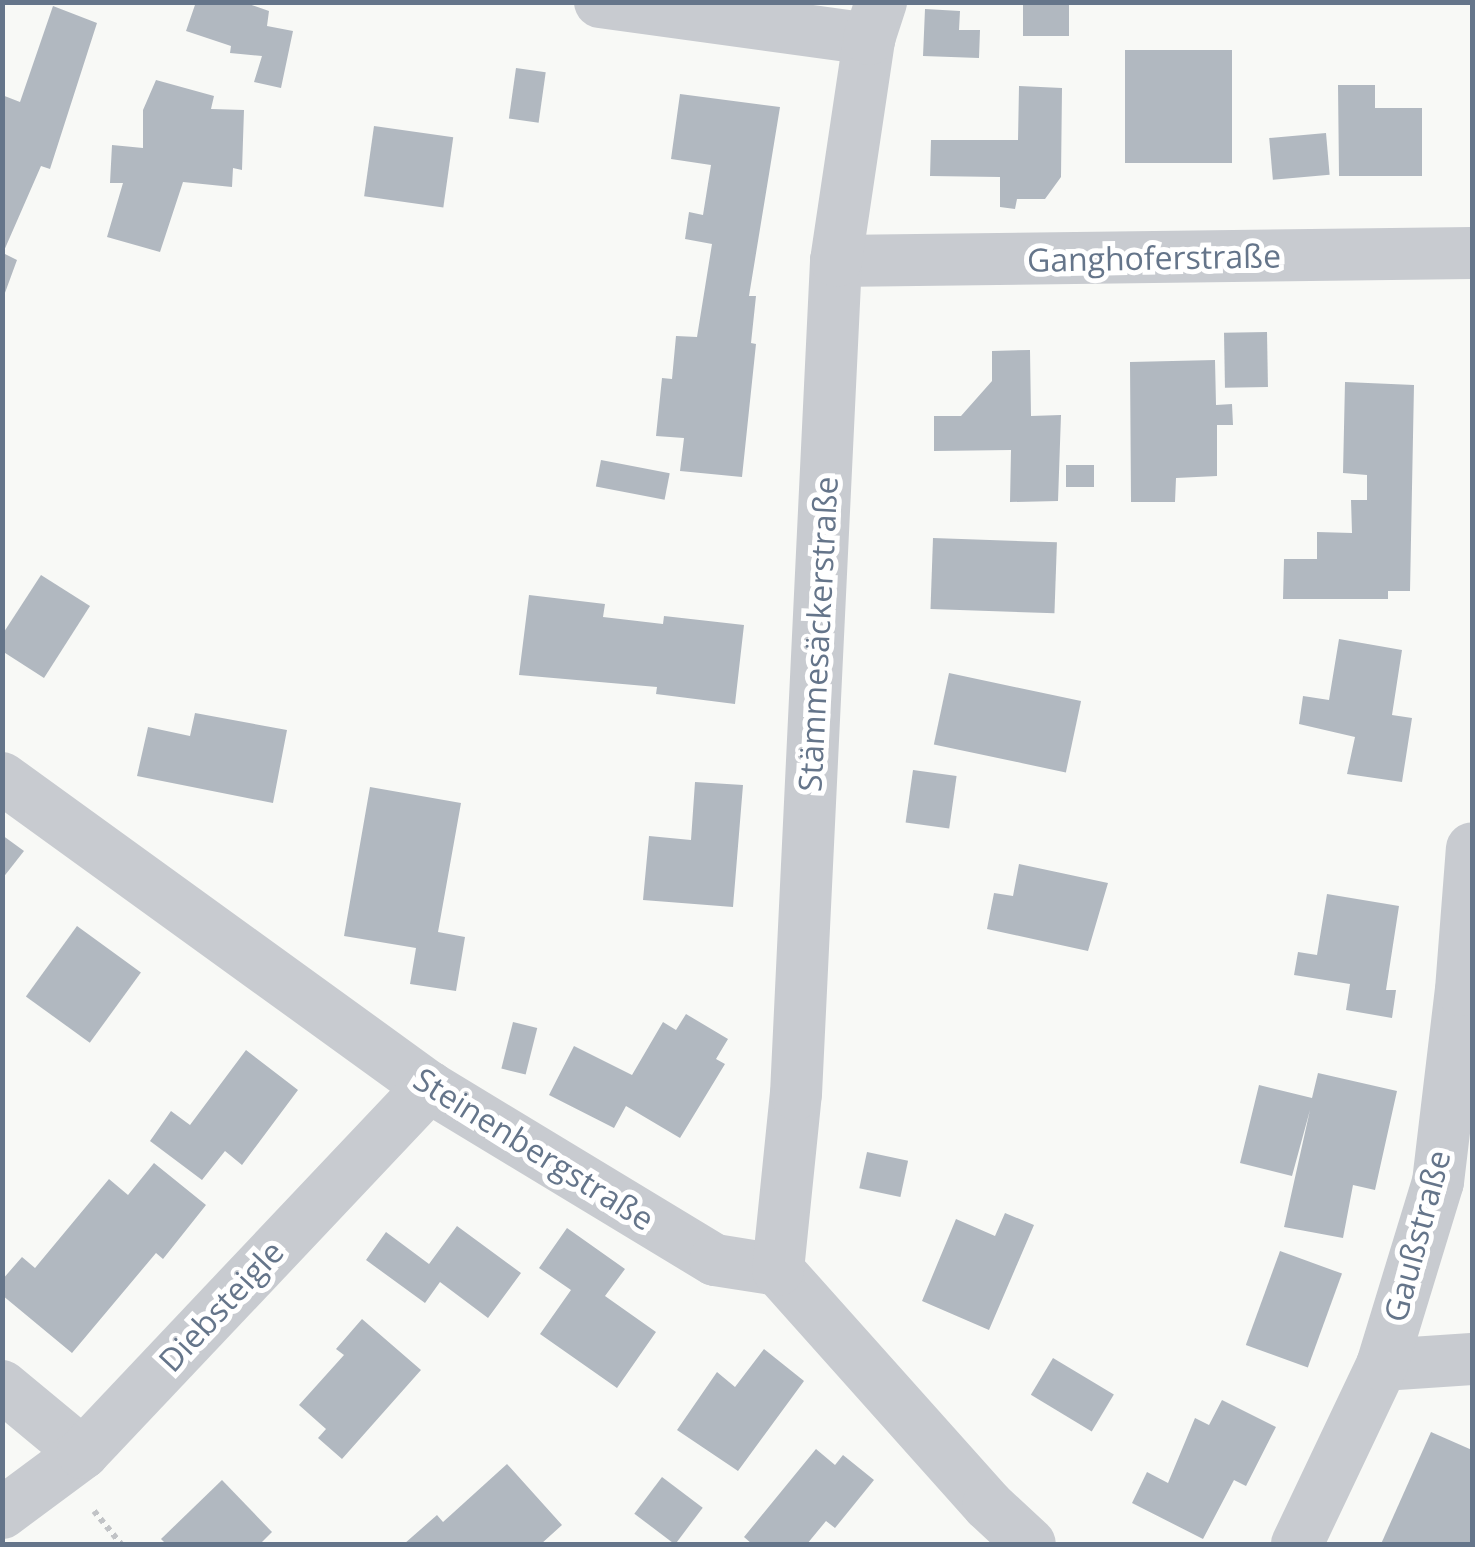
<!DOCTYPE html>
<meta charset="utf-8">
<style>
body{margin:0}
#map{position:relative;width:1475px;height:1547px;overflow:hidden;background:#f8f9f6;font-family:"Open Sans",sans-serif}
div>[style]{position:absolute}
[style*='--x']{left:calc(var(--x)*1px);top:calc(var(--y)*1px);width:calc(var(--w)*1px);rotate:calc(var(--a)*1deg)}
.building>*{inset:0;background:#b1b8c0;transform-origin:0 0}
.path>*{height:6px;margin-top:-3px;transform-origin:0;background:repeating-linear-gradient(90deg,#c1c3c6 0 5px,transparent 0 10px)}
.minor>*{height:52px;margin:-26px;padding:0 26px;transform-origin:26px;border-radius:26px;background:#c8cbd0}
span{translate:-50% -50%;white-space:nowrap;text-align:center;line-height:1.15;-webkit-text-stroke:10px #fff;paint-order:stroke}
.street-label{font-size:32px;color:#65758a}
.frame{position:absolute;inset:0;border:5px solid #65758a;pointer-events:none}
</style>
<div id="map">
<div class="building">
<div style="clip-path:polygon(196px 2px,243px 2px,269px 11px,267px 26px,293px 31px,281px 88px,254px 82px,262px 56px,230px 53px,231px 46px,186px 31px)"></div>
<div style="left:1023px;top:2px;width:46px;height:34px"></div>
<div style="clip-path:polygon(53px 6px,97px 23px,50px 169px,41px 166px,3px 253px,17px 260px,2px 301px,2px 95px,20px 102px)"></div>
<div style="clip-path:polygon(925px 9px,960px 11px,959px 30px,980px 30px,979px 58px,923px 56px)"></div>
<div style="left:1232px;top:50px;width:113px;height:107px;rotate:90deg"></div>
<div style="left:516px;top:68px;width:30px;height:51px;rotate:8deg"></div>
<div style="clip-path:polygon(156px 80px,214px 96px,211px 109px,244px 110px,242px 170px,233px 168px,232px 187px,183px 182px,160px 252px,107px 237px,123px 183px,110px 183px,112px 145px,143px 148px,143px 110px)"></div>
<div style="clip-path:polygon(1338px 85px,1375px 85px,1375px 108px,1422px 108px,1422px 176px,1339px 176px)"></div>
<div style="clip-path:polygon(1019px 86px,1062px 88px,1061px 177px,1045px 199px,1017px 199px,1015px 209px,1000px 207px,1000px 177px,930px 176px,931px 140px,1018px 140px)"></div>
<div style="clip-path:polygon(680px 94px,780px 107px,749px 296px,756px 296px,751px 343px,756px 344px,742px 477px,680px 471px,684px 438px,656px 436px,662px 378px,672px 379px,676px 336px,697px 337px,712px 244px,685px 239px,689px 212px,703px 215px,711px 165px,671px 159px)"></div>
<div style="left:374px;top:126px;width:80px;height:71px;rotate:8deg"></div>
<div style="left:1326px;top:133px;width:42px;height:57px;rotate:85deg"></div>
<div style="left:1267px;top:332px;width:55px;height:43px;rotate:89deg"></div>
<div style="clip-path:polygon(1030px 350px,1031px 416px,1061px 415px,1058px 501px,1010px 502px,1011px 450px,934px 451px,934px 416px,961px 416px,992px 381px,992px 351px)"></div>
<div style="clip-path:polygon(1215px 360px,1216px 405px,1232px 404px,1233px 425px,1217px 425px,1217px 476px,1176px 478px,1175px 502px,1131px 502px,1130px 362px)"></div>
<div style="clip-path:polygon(1345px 382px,1414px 385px,1410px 591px,1388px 591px,1388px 599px,1283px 599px,1284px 559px,1317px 559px,1317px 532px,1352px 533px,1351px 500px,1367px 500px,1367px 475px,1343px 473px)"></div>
<div style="left:601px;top:460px;width:70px;height:27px;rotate:11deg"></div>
<div style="left:1066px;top:465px;width:28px;height:22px"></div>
<div style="left:933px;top:538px;width:124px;height:71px;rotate:2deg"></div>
<div style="clip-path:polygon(41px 575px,90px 606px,44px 678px,2px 651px,2px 635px)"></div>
<div style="clip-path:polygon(529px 595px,605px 604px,603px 617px,663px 624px,664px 616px,744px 625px,735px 704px,656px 694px,657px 687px,519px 675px)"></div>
<div style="clip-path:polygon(1339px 639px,1402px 650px,1392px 715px,1412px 718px,1402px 782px,1347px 774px,1355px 737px,1299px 724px,1303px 696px,1329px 700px)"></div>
<div style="left:949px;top:673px;width:135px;height:73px;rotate:12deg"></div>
<div style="clip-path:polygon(195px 713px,287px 730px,273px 803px,137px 776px,148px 727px,190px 736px)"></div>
<div style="left:913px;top:770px;width:44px;height:53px;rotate:8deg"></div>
<div style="clip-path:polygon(695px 782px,743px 785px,733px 907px,643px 900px,649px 836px,691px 840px)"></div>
<div style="clip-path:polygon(370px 787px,461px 803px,438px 932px,465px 937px,456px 991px,410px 984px,416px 948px,344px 936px)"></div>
<div style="clip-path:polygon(2px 835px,24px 851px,2px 879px)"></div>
<div style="clip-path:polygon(1019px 864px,1108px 883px,1088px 951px,987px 929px,994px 893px,1013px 896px)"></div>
<div style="clip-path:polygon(1327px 894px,1399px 906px,1386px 990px,1396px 990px,1392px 1018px,1346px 1010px,1350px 984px,1294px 975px,1298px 952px,1317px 955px)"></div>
<div style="left:77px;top:926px;width:79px;height:87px;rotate:36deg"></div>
<div style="clip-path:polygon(686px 1014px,728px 1039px,716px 1059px,725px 1064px,680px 1138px,626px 1106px,614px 1128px,549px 1095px,574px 1046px,632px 1075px,663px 1022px,676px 1030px)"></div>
<div style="left:513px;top:1022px;width:25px;height:48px;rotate:14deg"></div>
<div style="clip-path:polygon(246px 1050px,298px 1090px,242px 1165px,225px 1151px,202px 1180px,150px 1141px,171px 1111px,190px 1125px)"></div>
<div style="clip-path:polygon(1318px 1073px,1397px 1091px,1375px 1190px,1353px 1185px,1343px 1238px,1284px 1227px,1310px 1110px,1292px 1176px,1240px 1163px,1259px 1085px,1312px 1098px)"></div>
<div style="left:867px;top:1152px;width:42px;height:37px;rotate:12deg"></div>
<div style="clip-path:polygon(154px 1163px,206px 1205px,163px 1259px,156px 1253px,72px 1353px,2px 1295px,2px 1280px,22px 1257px,35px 1268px,109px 1179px,128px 1195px)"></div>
<div style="clip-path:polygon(1005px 1213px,1034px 1225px,989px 1330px,922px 1301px,956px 1219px,995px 1236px)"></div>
<div style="clip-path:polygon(457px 1226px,521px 1273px,488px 1318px,440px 1282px,425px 1303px,366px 1260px,386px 1232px,429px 1264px)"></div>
<div style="clip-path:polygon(567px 1228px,625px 1269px,605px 1296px,656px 1332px,617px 1388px,540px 1334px,571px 1290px,539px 1268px)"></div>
<div style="left:1280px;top:1251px;width:66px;height:100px;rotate:20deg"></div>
<div style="clip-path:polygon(362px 1319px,421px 1370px,342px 1459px,318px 1438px,326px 1429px,299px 1405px,344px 1355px,336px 1349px)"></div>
<div style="clip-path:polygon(764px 1349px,804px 1381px,738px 1471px,677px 1430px,717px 1372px,735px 1387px)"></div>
<div style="left:1053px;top:1358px;width:71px;height:43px;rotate:31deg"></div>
<div style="clip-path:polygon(1222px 1400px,1276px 1427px,1246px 1486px,1234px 1480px,1203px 1539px,1132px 1503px,1147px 1472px,1168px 1483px,1195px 1418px,1209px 1425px)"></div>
<div style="clip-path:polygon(1431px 1432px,1472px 1450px,1472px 1544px,1381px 1544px)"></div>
<div style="clip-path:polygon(816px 1449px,835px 1465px,843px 1455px,874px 1480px,835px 1528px,826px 1521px,807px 1544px,752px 1544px,744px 1537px)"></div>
<div style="clip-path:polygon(507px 1464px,562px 1525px,541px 1544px,404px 1544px,437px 1515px,443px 1522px)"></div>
<div style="left:662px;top:1477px;width:51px;height:46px;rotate:37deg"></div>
<div style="clip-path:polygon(222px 1480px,272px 1532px,260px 1544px,166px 1544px,161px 1539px)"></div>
</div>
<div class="path">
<div style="--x:94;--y:1511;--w:43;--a:50.7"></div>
</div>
<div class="minor">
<div style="--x:600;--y:2;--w:272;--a:7.8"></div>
<div style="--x:836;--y:261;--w:636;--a:-0.72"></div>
<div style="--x:2;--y:778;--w:527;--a:35.89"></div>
<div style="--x:429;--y:1087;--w:334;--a:31.2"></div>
<div style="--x:715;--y:1260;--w:64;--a:9"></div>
<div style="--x:778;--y:1270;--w:315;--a:48.2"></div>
<div style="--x:988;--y:1505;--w:57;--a:42.9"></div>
<div style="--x:778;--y:1270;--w:177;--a:-84.2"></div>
<div style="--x:796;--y:1094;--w:834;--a:-87.25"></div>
<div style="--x:836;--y:261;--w:224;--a:-81.5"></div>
<div style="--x:869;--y:39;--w:39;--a:-72"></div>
<div style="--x:1382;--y:1365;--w:90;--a:-3.8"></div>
<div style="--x:2;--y:1386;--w:105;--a:39.6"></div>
<div style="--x:2;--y:1513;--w:101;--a:-36.5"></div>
<div style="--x:83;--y:1453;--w:504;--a:-46.61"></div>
<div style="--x:1297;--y:1544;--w:198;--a:-64.6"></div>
<div style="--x:1382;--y:1365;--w:191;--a:-73"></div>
<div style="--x:1438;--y:1182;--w:193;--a:-83.2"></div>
<div style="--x:1461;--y:990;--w:142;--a:-85.6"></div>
</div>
<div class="street-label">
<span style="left:1154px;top:258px;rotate:-1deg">Ganghoferstraße</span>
<span style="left:818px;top:634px;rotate:-87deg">Stämmesäckerstraße</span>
<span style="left:534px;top:1149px;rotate:32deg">Steinenbergstraße</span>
<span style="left:1417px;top:1236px;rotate:-75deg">Gaußstraße</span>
<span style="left:221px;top:1306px;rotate:-47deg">Diebsteigle</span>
</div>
<div class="frame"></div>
</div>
